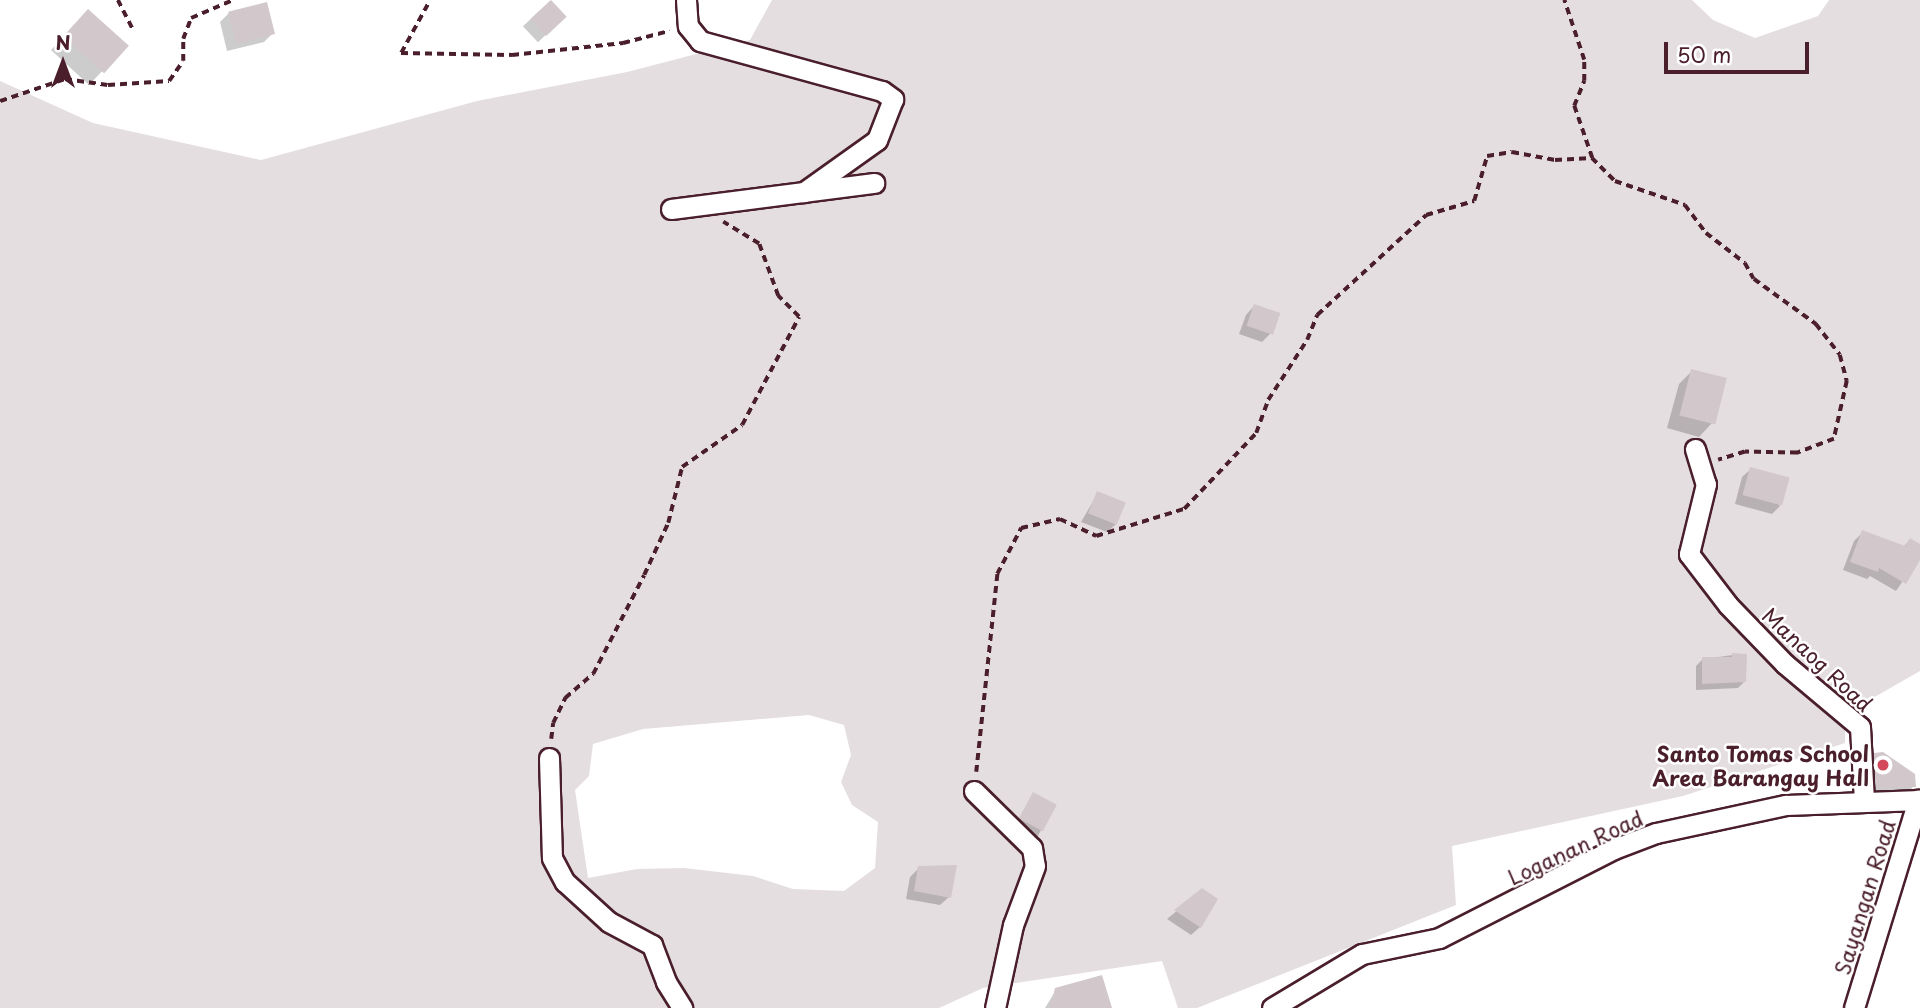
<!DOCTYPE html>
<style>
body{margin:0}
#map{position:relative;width:1920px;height:1008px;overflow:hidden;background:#fff;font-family:"Playpen Sans",sans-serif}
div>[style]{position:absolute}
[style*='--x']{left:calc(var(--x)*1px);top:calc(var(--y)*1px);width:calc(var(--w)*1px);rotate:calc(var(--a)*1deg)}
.green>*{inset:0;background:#e5dee0}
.shadow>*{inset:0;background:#0003;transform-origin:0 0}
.building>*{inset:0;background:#d2c7cb;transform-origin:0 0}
.path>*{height:3.5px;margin-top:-1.75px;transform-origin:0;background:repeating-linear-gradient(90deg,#4a1f2b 0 7px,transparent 0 12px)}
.roads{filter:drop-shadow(2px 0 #4a1f2b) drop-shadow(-2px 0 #4a1f2b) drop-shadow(0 2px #4a1f2b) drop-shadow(0 -2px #4a1f2b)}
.minor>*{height:19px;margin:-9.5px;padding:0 9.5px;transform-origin:9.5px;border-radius:9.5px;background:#fff}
.dots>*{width:19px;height:19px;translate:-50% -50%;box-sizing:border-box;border:4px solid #fff;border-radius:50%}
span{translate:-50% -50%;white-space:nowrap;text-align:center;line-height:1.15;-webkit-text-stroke:5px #fff;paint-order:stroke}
.street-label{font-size:21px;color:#4a1f2b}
.poi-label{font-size:21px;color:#4a1f2b;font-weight:700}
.right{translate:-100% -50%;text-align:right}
.north{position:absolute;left:28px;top:28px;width:70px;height:70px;-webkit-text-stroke:5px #fff;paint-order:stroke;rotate:0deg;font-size:19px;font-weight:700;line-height:28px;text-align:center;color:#4a1f2b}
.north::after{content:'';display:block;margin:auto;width:24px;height:32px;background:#4a1f2b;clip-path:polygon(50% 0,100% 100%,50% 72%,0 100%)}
.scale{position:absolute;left:1664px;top:42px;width:145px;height:32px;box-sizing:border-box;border:4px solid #4a1f2b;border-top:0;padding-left:9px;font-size:21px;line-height:24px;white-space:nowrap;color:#4a1f2b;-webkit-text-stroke:5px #fff;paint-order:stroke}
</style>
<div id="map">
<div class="green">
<div style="clip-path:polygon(evenodd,772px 0,1692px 0,1713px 20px,1755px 38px,1818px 16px,1829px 0,1920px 0,1920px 671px,1845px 714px,1845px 743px,1683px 796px,1452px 846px,1456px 905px,1197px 1008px,1178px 1008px,1162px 961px,983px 988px,939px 1008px,0 1008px,0 81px,93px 123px,261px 160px,477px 101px,627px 72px,750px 40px,772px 0,809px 715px,844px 725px,851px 755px,841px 782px,852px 805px,878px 822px,875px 868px,844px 891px,793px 889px,753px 876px,684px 868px,637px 869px,588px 878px,575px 790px,589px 776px,593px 744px,643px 729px,809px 715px)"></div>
</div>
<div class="shadow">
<div style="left:550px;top:1px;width:22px;height:37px;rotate:47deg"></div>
<div style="clip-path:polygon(229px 13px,273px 33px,264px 42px,227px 51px,220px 22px)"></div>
<div style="clip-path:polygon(75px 24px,126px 46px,89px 85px,51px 50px)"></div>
<div style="clip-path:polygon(1254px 306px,1271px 333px,1262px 342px,1239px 334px,1246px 315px)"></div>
<div style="clip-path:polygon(1692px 371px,1712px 423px,1699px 437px,1667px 428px,1679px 384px)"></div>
<div style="clip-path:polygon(1751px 469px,1780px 506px,1772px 514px,1735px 504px,1742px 477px)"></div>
<div style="clip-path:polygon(1098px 493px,1116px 524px,1107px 532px,1081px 522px)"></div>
<div style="clip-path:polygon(1863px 532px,1903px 547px,1910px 540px,1920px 546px,1920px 556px,1896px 591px,1870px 576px,1867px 579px,1843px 570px,1854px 541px)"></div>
<div style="clip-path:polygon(1733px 655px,1745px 681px,1738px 688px,1696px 690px,1696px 666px,1703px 659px)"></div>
<div style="clip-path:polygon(1874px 754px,1914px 786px,1906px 794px,1868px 796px,1866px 763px)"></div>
<div style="left:1033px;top:794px;width:24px;height:39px;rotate:28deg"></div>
<div style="clip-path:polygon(919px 868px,949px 897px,940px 905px,906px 899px,910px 877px)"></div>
<div style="clip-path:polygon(1202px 890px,1200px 927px,1191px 935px,1167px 919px)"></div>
<div style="clip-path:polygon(1056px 990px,1110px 1008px,1045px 1008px)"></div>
</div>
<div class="building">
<div style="left:551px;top:0;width:23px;height:28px;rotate:47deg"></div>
<div style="left:267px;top:2px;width:33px;height:40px;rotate:76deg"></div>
<div style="left:88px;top:9px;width:55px;height:37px;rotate:42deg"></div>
<div style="left:1254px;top:304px;width:28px;height:23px;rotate:19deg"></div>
<div style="left:1691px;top:369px;width:37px;height:48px;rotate:14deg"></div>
<div style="left:1750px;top:467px;width:41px;height:29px;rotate:15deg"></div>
<div style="left:1097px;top:491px;width:31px;height:24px;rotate:22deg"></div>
<div style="clip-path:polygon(1862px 530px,1905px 546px,1910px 538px,1920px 544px,1920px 560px,1906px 584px,1879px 568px,1878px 572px,1850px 562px)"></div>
<div style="clip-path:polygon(1732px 653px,1747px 654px,1746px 682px,1702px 684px,1702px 657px,1732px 657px)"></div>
<div style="clip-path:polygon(1883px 752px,1915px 774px,1916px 787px,1876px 788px,1874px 753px)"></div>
<div style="left:1033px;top:792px;width:27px;height:30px;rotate:28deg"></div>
<div style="clip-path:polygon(957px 865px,951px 898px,914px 891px,918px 866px)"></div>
<div style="clip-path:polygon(1202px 888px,1218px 899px,1201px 928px,1174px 910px)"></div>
<div style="clip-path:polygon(1102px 975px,1112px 1008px,1050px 1008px,1055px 988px)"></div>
</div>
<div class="path">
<div style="--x:118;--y:0;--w:34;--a:63"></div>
<div style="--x:401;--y:53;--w:111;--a:1"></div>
<div style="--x:512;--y:55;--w:112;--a:-6.2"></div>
<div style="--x:623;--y:43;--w:48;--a:-14.6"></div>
<div style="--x:401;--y:53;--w:60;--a:-61.3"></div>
<div style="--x:0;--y:101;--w:69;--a:-18.7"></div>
<div style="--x:65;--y:79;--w:43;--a:7.9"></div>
<div style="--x:108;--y:85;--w:61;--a:-3.8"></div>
<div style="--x:169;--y:81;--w:24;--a:-55"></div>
<div style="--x:183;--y:61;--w:22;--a:-90"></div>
<div style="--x:183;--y:39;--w:22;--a:-69"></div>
<div style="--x:191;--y:18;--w:46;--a:-23.2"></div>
<div style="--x:1592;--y:158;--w:33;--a:45"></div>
<div style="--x:1615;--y:181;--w:74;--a:18.9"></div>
<div style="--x:1685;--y:205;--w:35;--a:53"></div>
<div style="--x:1706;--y:233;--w:49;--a:37.6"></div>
<div style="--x:1745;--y:263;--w:18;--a:61"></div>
<div style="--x:1754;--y:279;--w:77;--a:36"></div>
<div style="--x:1816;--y:324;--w:39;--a:52"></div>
<div style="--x:1840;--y:355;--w:27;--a:75"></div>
<div style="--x:1847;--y:381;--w:59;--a:102.6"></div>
<div style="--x:1834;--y:439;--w:40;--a:159"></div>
<div style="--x:1797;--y:453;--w:52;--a:-178.9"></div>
<div style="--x:1745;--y:452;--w:28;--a:163"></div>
<div style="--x:551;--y:739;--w:16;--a:-83"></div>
<div style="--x:553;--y:723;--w:28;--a:-64"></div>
<div style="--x:565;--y:698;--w:37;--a:-41"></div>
<div style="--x:593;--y:674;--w:111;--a:-62.7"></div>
<div style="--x:644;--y:575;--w:57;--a:-65.2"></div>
<div style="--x:668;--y:523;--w:58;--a:-76"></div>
<div style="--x:682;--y:467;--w:73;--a:-35"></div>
<div style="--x:742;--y:425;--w:122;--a:-62.2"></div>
<div style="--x:799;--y:317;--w:30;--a:-135"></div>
<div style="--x:778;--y:296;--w:55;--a:-110.1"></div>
<div style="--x:759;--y:244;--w:42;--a:-148.6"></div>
<div style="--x:976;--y:772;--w:199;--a:-83.9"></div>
<div style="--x:997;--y:574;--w:52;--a:-62.4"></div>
<div style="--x:1021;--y:528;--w:40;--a:-13"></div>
<div style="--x:1060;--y:519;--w:40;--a:25"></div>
<div style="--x:1096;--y:536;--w:92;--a:-17.1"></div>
<div style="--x:1184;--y:509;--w:105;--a:-46.5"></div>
<div style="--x:1256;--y:433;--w:35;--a:-70"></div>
<div style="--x:1268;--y:400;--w:72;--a:-57"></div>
<div style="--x:1307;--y:340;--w:27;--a:-68"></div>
<div style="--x:1317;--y:315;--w:148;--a:-42.5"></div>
<div style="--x:1426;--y:215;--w:50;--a:-16.3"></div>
<div style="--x:1474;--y:201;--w:47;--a:-73.9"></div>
<div style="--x:1487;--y:156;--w:25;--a:-9"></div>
<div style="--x:1512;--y:152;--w:44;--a:10.5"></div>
<div style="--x:1555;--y:160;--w:37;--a:-3"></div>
<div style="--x:1592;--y:158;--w:55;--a:-109.1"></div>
<div style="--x:1574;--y:106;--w:27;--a:-68"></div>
<div style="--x:1584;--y:81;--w:21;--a:-90"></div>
<div style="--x:1584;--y:60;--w:63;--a:-108.4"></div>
</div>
<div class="roads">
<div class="minor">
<div style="--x:686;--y:0;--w:26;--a:86"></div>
<div style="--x:688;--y:26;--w:19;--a:51"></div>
<div style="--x:700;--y:41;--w:189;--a:15.4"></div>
<div style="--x:882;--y:91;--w:14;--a:36"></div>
<div style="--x:893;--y:99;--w:44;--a:111.3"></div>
<div style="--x:877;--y:140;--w:90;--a:144.5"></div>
<div style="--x:671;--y:209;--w:205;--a:-7.3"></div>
<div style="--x:1695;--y:449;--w:37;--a:73"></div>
<div style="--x:1706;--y:484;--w:72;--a:103.7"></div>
<div style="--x:1689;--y:554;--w:64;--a:52.6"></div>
<div style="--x:1728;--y:605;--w:82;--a:46"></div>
<div style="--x:1785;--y:664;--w:98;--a:40"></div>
<div style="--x:1860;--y:727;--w:73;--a:86.9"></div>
<div style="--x:549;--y:758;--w:100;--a:88.3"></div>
<div style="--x:552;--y:858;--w:27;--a:62"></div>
<div style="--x:565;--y:882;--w:59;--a:42.3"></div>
<div style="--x:609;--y:922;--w:49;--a:28.1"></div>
<div style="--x:652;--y:945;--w:40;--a:69"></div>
<div style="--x:666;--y:982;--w:31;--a:58"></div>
<div style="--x:974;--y:791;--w:81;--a:44.5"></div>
<div style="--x:1032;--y:848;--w:18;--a:81"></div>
<div style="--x:1035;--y:866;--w:63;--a:110.4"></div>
<div style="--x:1013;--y:925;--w:85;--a:102.2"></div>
<div style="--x:1272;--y:1008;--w:105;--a:-31"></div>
<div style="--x:1362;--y:954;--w:79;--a:-11.7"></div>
<div style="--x:1439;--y:938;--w:196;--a:-27"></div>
<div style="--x:1614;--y:849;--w:45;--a:-20.9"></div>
<div style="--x:1656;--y:833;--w:133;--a:-12.2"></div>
<div style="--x:1786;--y:805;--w:134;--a:-2.1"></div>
<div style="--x:1854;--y:1008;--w:218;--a:-72.9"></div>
</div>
</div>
<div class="dots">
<div style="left:1883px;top:765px;background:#d1495b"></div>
</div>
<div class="street-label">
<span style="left:1818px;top:659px;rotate:43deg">Manaog Road</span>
<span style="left:1575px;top:847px;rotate:-25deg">Loganan Road</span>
<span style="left:1864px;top:897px;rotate:-73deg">Sayangan Road</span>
</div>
<div class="poi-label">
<span class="right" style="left:1869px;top:765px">Santo Tomas School<br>Area Barangay Hall</span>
</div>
<div class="north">N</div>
<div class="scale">50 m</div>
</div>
